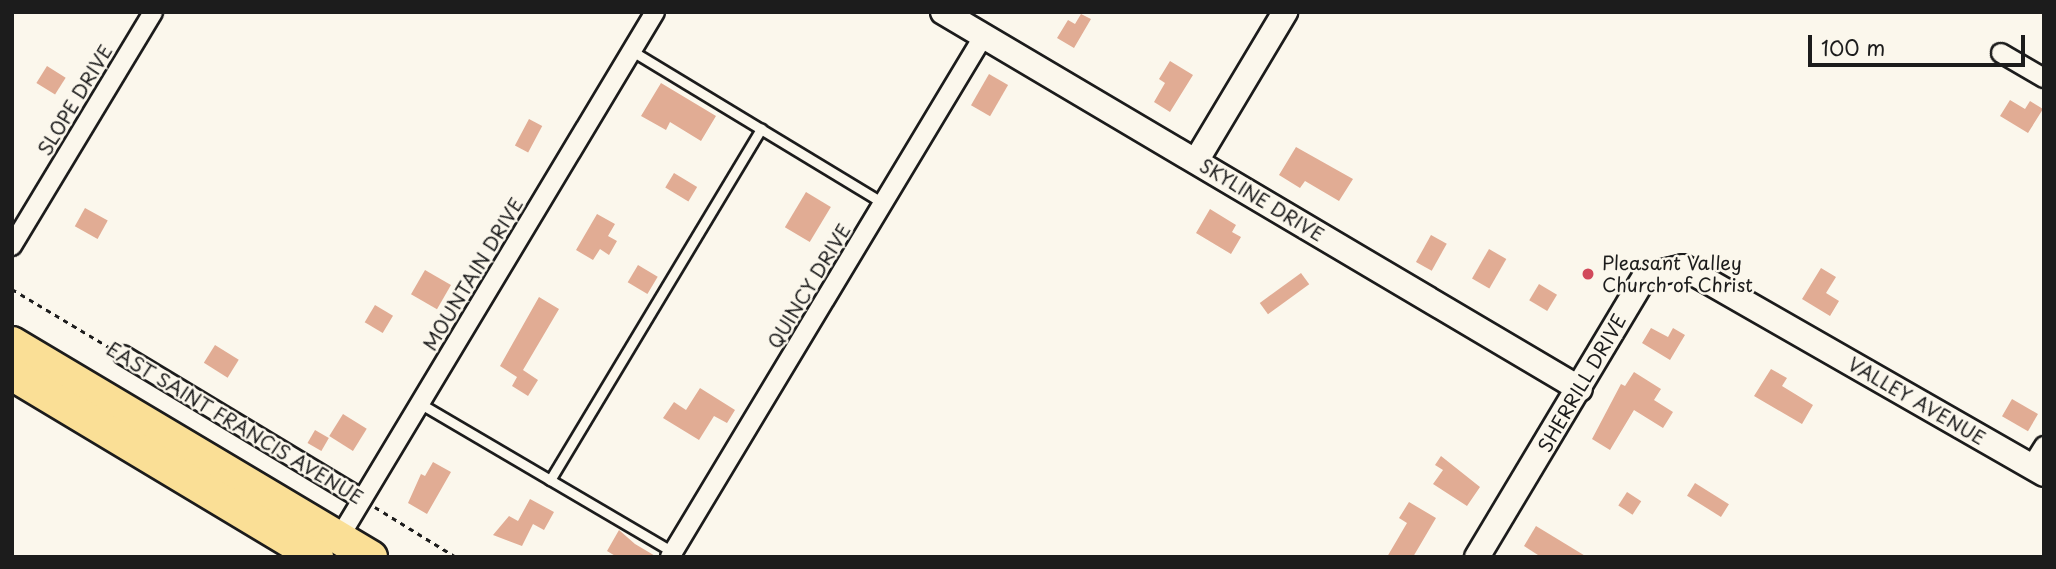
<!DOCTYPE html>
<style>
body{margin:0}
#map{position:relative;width:2056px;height:569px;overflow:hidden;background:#fbf7ec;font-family:"Playpen Sans",sans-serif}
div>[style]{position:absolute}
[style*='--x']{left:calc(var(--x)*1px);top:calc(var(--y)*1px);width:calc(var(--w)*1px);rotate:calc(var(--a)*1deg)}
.building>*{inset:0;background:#e1ac94;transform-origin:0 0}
.path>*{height:2.5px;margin-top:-1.25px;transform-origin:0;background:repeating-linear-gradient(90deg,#1c1c1c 0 5px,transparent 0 10px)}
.roads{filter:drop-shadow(2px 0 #1c1c1c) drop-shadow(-2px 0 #1c1c1c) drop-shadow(0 2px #1c1c1c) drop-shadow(0 -2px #1c1c1c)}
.lane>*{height:9px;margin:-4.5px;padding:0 4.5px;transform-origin:4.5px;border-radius:4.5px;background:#fbf7ec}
.street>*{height:18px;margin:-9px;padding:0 9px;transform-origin:9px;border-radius:9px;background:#fbf7ec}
.secondary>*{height:24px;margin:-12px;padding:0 12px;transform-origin:12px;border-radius:12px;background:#fbf7ec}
.highway>*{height:32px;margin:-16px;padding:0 16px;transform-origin:16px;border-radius:16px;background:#fadf96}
.dots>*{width:19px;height:19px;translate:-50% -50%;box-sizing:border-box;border:4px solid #fbf7ec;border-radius:50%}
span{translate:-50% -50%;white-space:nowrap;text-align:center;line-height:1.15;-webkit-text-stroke:5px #fbf7ec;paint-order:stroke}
.street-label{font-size:19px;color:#1c1c1c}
.poi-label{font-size:19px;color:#1c1c1c}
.left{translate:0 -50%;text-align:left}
.frame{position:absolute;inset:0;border:14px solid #1c1c1c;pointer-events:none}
.scale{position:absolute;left:1808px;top:35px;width:217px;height:32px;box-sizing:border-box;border:4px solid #1c1c1c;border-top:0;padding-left:9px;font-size:21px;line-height:24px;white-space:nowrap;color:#1c1c1c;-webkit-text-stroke:5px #fbf7ec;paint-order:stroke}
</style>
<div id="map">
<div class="building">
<div style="clip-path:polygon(1081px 14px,1091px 19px,1074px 48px,1057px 38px,1068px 20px,1075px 24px)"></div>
<div style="clip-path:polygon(1170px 61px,1193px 75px,1170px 112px,1154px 102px,1165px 83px,1159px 79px)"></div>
<div style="left:47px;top:66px;width:22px;height:20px;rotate:32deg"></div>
<div style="left:989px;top:74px;width:22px;height:36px;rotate:30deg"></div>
<div style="clip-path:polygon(661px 83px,716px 116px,701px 141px,670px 122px,666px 130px,641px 116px)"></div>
<div style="clip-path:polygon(2010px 100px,2025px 109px,2030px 101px,2043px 109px,2028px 133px,2000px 116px)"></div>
<div style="left:529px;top:119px;width:15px;height:30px;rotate:28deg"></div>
<div style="clip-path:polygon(1296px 147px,1353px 179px,1339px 201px,1305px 181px,1300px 188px,1279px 175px)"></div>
<div style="left:674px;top:173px;width:27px;height:17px;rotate:31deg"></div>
<div style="left:806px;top:192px;width:29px;height:41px;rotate:31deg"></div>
<div style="left:85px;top:208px;width:26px;height:21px;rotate:29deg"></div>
<div style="clip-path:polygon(1210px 209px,1236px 225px,1232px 232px,1241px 237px,1231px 254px,1196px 233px)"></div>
<div style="clip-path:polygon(597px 214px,615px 224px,608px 236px,617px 241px,609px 255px,600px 249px,593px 260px,576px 250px)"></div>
<div style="left:1431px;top:235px;width:18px;height:31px;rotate:29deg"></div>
<div style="left:1489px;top:249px;width:20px;height:34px;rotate:30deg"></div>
<div style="left:638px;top:265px;width:23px;height:20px;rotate:31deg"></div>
<div style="clip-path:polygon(1821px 268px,1836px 277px,1826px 293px,1839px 301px,1830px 316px,1802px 299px)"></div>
<div style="left:425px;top:270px;width:30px;height:28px;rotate:30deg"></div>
<div style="left:1301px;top:273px;width:14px;height:51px;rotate:54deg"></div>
<div style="left:1539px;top:284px;width:21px;height:19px;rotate:31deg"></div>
<div style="clip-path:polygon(539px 297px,559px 309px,523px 370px,538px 380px,528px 396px,512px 386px,517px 377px,500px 366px)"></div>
<div style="left:375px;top:305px;width:21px;height:20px;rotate:31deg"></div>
<div style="clip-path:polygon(1651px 328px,1668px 337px,1673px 328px,1685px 335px,1670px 360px,1642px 343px)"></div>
<div style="left:215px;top:345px;width:28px;height:21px;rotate:32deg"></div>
<div style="clip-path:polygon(1771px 369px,1787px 378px,1782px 386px,1813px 405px,1802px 424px,1754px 396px)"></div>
<div style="clip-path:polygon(1634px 372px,1661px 389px,1654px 400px,1673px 412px,1663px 428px,1634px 410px,1610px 450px,1592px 439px,1621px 384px,1625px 386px)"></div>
<div style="clip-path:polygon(700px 388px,735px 410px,727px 423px,714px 416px,699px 440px,663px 418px,674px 402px,686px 410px)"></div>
<div style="left:2012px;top:399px;width:30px;height:20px;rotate:30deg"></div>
<div style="left:343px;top:414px;width:28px;height:26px;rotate:32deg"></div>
<div style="left:315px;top:430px;width:16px;height:15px;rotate:30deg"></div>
<div style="clip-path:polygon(1441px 456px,1480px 487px,1467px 506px,1433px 484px,1443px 470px,1435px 465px)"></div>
<div style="clip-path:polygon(433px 462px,451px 472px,427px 514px,408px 503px,421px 474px,425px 476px)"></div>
<div style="left:1695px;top:483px;width:40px;height:15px;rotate:32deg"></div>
<div style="left:1627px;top:492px;width:17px;height:16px;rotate:33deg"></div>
<div style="clip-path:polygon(530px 499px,554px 512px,544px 530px,533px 524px,522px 546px,493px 535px,509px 516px,518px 521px)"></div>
<div style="clip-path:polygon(1409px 502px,1436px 518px,1413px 557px,1387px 557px,1407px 523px,1399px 518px)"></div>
<div style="clip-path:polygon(1536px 526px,1587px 557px,1541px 557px,1524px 546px)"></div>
<div style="clip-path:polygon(619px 530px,635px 544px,657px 557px,617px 557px,607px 551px)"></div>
</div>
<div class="path">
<div style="--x:12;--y:289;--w:113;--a:30.9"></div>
<div style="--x:375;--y:507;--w:95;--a:31.7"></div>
</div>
<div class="roads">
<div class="lane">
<div style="--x:632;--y:51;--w:293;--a:31.2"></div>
<div style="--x:419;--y:403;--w:294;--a:30.4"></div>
<div style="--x:550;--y:480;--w:410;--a:-59"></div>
</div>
<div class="street">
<div style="--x:2001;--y:53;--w:50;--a:30.2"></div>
<div style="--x:12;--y:246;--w:273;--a:-58.9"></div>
<div style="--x:123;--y:355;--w:279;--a:31.1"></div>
<div style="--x:2031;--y:467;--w:25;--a:-58"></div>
<div style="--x:336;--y:543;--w:619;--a:-59"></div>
<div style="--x:670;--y:557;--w:607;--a:-58.96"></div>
</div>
<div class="secondary">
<div style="--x:943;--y:12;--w:740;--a:30.62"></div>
<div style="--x:1196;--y:161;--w:174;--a:-59.1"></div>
<div style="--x:1477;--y:557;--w:327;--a:-59.1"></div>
<div style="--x:1645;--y:276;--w:39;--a:-13"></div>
<div style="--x:1683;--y:267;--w:416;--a:29.8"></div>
</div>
<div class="highway">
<div style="--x:12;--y:343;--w:418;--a:30.8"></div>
<div style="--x:12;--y:374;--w:356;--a:31"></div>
</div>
</div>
<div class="dots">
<div style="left:1588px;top:274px;background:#d1495b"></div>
</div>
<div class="street-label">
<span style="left:75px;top:100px;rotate:-59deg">SLOPE DRIVE</span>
<span style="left:1262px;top:200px;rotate:31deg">SKYLINE DRIVE</span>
<span style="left:473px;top:274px;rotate:-59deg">MOUNTAIN DRIVE</span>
<span style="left:809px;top:286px;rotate:-59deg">QUINCY DRIVE</span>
<span style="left:1582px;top:383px;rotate:-60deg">SHERRILL DRIVE</span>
<span style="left:1917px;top:401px;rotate:30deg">VALLEY AVENUE</span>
<span style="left:235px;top:423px;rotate:31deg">EAST SAINT FRANCIS AVENUE</span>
</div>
<div class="poi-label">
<span class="left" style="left:1602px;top:274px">Pleasant Valley<br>Church of Christ</span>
</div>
<div class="frame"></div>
<div class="scale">100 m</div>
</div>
